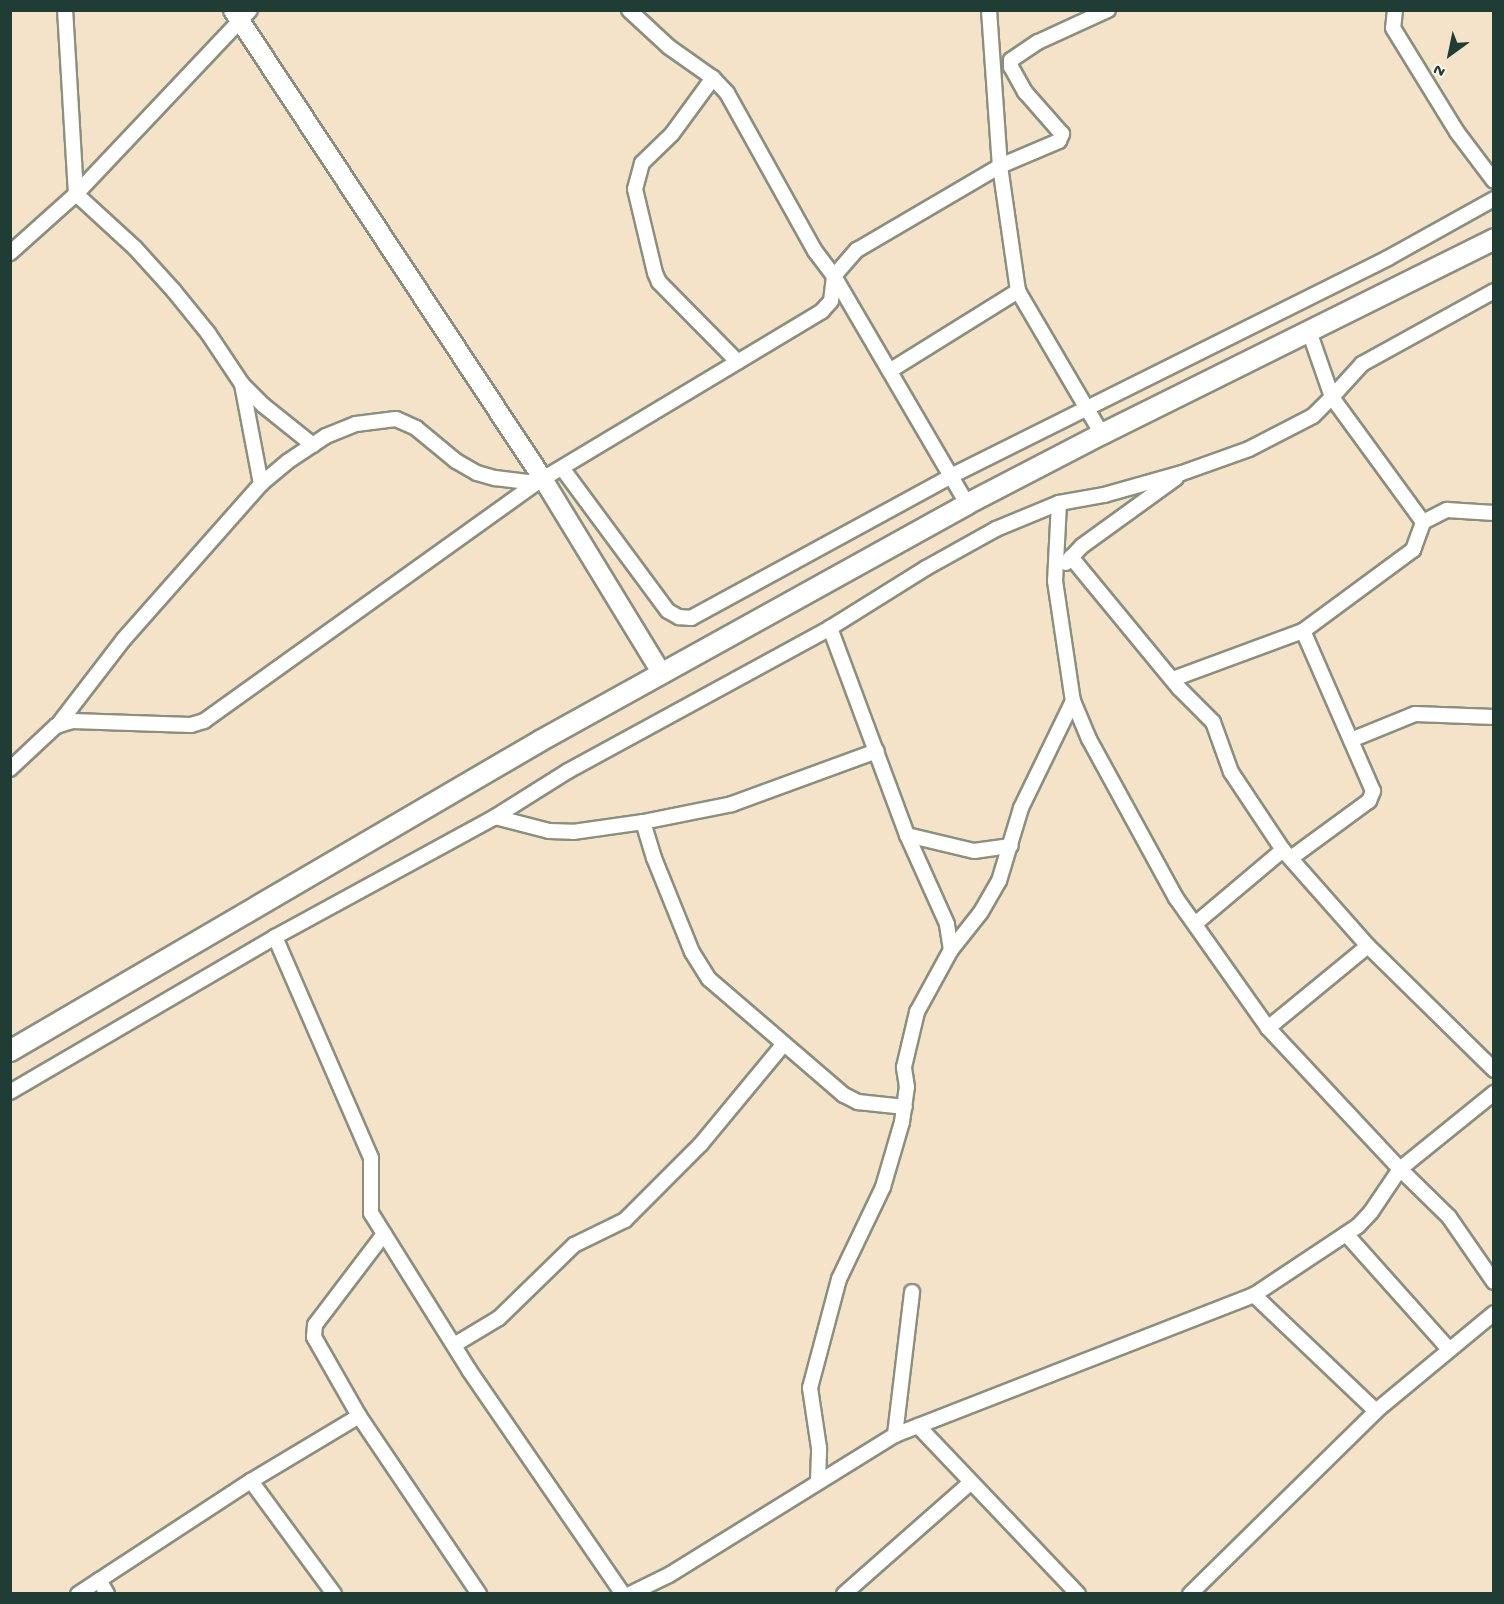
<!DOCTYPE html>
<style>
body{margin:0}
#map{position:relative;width:1504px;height:1604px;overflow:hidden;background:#f5e3c9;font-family:"Gochi Hand",sans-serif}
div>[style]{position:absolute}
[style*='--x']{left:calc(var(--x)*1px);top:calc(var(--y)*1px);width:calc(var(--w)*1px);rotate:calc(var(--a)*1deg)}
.roads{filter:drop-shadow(2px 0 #8a907e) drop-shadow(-2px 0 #8a907e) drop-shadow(0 2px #8a907e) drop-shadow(0 -2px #8a907e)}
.minor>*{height:14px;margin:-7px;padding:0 7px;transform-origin:7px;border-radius:7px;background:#fff}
.tertiary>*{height:18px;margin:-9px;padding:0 9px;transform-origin:9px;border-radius:9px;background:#fff}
.secondary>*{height:20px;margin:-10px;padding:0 10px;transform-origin:10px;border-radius:10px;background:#fff}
span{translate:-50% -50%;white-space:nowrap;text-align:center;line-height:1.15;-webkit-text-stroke:4.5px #fbf7ec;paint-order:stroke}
.frame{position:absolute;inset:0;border:12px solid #1f3d34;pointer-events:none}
.north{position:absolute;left:1420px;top:24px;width:60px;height:60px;-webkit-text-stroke:4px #fbf7ec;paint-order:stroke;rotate:213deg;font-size:16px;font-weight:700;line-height:24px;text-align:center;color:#1f3d34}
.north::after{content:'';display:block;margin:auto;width:21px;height:27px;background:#1f3d34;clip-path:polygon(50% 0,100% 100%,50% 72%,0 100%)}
</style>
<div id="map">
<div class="roads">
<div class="minor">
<div style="--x:629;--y:10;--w:54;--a:42.8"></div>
<div style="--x:669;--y:47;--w:54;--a:35.2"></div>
<div style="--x:713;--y:78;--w:21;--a:47"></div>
<div style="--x:727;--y:93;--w:181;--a:60.9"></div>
<div style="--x:815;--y:251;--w:31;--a:53"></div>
<div style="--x:834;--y:276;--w:264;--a:59.7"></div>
<div style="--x:989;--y:10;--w:156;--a:86"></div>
<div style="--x:1000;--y:166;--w:126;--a:81.8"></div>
<div style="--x:1018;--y:291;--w:166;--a:59.6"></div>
<div style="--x:1395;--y:10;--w:18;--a:96"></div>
<div style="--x:1393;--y:28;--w:122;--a:58.4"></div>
<div style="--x:1457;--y:132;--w:61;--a:52.9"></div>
<div style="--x:713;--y:78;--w:69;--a:126.2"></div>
<div style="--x:672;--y:134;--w:42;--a:136"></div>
<div style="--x:642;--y:163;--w:27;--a:105"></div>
<div style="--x:635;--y:189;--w:86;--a:76.6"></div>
<div style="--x:655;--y:273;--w:10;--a:66"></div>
<div style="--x:659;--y:282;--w:112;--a:45.4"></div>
<div style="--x:10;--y:253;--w:89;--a:-41.8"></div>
<div style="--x:76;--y:194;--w:253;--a:-46.6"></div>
<div style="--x:891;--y:370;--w:150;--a:-31.9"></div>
<div style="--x:242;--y:384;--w:30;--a:45"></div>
<div style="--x:263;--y:405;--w:64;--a:38.7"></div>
<div style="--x:562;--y:468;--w:178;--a:53.5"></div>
<div style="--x:668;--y:611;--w:13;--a:29"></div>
<div style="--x:679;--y:617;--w:12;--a:5"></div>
<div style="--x:691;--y:618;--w:296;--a:-28.6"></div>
<div style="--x:951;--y:476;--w:488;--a:-26.5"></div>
<div style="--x:1388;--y:258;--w:121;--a:-29.1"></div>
<div style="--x:261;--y:484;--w:34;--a:-40"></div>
<div style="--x:287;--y:462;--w:47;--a:-33.7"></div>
<div style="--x:326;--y:436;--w:32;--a:-22"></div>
<div style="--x:356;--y:424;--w:40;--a:-7.1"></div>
<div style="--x:396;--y:419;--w:22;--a:24"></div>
<div style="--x:416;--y:428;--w:52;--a:39.5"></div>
<div style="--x:456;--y:461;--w:24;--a:30"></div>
<div style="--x:477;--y:473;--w:19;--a:16"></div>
<div style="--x:495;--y:478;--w:41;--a:7"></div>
<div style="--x:1059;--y:503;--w:78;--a:92.9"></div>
<div style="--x:1055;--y:581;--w:121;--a:81.5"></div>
<div style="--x:1073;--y:701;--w:41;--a:67.2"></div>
<div style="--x:1089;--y:739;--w:181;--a:61.3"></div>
<div style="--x:1176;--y:898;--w:159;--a:54.7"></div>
<div style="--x:1268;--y:1028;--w:193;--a:46.9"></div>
<div style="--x:1400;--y:1169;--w:69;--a:44.4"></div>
<div style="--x:1449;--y:1217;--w:79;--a:55.3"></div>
<div style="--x:1423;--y:522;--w:27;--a:-27"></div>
<div style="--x:1447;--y:510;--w:47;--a:3.7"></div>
<div style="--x:1071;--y:557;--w:170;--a:50.5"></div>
<div style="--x:1179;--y:688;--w:48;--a:45"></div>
<div style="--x:1213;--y:722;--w:53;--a:70.2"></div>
<div style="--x:1231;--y:772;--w:94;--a:56.3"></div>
<div style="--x:1283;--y:850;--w:128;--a:48.5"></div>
<div style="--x:1368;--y:946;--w:177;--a:44.5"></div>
<div style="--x:1066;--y:563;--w:23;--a:-47"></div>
<div style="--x:1082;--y:546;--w:116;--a:-35.9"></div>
<div style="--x:1173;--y:679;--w:139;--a:-20.3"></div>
<div style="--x:1303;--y:631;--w:137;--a:-36.4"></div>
<div style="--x:1413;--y:550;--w:30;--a:-70"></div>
<div style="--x:1423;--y:522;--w:155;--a:-126.1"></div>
<div style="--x:1332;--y:397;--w:45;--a:-47.7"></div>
<div style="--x:1362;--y:364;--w:151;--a:-28.9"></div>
<div style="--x:57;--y:726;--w:110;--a:-52.4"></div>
<div style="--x:124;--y:639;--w:207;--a:-48.5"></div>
<div style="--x:261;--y:484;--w:102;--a:-100.8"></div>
<div style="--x:242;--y:384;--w:61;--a:-123.7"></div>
<div style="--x:208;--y:333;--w:54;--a:-129"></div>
<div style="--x:174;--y:291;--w:58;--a:-132.2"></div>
<div style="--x:135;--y:248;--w:80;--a:-137.5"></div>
<div style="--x:76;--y:194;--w:184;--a:-93.4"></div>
<div style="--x:1351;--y:740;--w:69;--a:-22.1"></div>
<div style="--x:1415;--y:714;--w:79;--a:2.2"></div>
<div style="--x:10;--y:769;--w:63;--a:-43.1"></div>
<div style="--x:56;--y:726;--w:17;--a:-17"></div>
<div style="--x:72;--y:721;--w:119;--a:1.9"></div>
<div style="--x:191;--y:725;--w:14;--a:-17"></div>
<div style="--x:204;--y:721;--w:408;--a:-35.6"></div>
<div style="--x:536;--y:483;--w:334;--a:-31"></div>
<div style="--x:822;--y:311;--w:13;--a:-48"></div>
<div style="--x:831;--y:301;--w:25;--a:-83"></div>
<div style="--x:834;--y:276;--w:35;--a:-49"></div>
<div style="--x:857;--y:250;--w:166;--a:-30.4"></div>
<div style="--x:1000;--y:166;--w:64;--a:-23"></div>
<div style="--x:1059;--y:141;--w:8;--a:-67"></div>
<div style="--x:1062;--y:134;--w:56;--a:-131.4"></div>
<div style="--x:1025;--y:92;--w:29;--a:-119"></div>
<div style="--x:1011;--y:67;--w:7;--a:-90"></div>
<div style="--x:1011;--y:60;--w:32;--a:-34"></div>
<div style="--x:1038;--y:42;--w:77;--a:-24.6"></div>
<div style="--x:495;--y:817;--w:56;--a:14.5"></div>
<div style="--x:549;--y:831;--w:24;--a:2"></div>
<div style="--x:573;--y:832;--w:71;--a:-8.1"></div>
<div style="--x:643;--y:822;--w:91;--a:-11.4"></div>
<div style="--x:732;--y:804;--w:154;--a:-20.1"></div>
<div style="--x:643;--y:822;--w:38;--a:73"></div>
<div style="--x:654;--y:858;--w:101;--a:68"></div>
<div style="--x:692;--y:952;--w:32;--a:58"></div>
<div style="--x:709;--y:979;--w:178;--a:40.7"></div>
<div style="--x:844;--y:1095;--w:16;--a:27"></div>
<div style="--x:858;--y:1102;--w:47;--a:6.1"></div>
<div style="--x:907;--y:835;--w:69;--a:13.4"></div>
<div style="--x:974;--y:851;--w:37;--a:-8"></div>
<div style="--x:1291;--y:858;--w:97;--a:-36.2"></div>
<div style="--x:1369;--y:801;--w:11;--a:-68"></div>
<div style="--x:1373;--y:791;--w:175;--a:-113.6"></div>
<div style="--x:1195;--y:924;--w:115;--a:-40.1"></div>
<div style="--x:275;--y:937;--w:241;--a:66.5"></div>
<div style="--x:371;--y:1158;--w:55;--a:90"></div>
<div style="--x:371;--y:1213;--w:185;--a:58"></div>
<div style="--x:469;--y:1370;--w:272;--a:55.5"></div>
<div style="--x:951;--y:950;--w:48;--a:-51.7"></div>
<div style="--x:981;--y:912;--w:36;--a:-60"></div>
<div style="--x:999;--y:881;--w:76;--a:-73.2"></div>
<div style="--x:1021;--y:808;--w:119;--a:-64.1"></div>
<div style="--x:1268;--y:1028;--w:129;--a:-39.4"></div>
<div style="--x:10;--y:1092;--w:307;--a:-30.3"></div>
<div style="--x:275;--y:937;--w:251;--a:-28.6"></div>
<div style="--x:495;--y:817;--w:86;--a:-32.2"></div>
<div style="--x:568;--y:771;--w:298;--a:-28.6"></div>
<div style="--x:830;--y:628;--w:113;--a:-32"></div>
<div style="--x:926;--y:568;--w:80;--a:-29.1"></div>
<div style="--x:996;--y:529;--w:68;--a:-22.4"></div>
<div style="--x:1059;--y:503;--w:46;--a:-10.1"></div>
<div style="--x:1104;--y:495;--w:81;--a:-15.8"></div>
<div style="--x:1182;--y:473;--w:71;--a:-19.7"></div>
<div style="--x:1249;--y:449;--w:72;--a:-27.3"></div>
<div style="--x:1313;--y:416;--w:27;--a:-45"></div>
<div style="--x:1332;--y:397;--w:70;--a:-109.2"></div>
<div style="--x:384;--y:1234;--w:114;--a:127.2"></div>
<div style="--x:315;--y:1325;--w:12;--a:95"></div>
<div style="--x:314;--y:1337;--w:91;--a:60.3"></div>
<div style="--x:359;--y:1416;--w:215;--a:56"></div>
<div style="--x:1346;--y:1234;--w:154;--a:48.2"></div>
<div style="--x:1254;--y:1295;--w:168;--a:43.6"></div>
<div style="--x:454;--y:1345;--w:52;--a:-31"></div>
<div style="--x:499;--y:1318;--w:105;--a:-44.2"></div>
<div style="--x:574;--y:1245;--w:57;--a:-26.1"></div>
<div style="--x:625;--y:1220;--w:107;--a:-45"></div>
<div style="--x:701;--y:1144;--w:129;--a:-50.4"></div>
<div style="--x:918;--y:1426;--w:232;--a:46.4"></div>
<div style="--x:895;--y:1435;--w:144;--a:-83.2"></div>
<div style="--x:251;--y:1481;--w:140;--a:53.7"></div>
<div style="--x:818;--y:1481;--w:33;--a:-88"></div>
<div style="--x:819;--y:1448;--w:61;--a:-98.5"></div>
<div style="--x:810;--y:1388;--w:113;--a:-75.1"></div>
<div style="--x:839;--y:1279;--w:102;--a:-64.4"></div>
<div style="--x:883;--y:1187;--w:68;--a:-73.7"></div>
<div style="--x:902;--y:1122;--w:35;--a:-82"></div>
<div style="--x:907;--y:1087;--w:20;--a:-99"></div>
<div style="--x:904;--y:1067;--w:57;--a:-76.7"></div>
<div style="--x:917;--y:1012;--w:71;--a:-61.3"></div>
<div style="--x:951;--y:950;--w:26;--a:-99"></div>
<div style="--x:947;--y:924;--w:98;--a:-114.2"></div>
<div style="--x:907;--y:835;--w:221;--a:-110.4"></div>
<div style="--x:99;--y:1580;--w:16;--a:60"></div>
<div style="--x:78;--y:1594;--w:207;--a:-33.2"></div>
<div style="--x:251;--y:1481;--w:126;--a:-31"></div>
<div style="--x:630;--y:1594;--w:43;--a:-26"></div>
<div style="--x:669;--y:1575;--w:266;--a:-31.8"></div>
<div style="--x:895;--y:1435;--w:385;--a:-21.3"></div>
<div style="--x:1254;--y:1295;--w:125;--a:-33.6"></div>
<div style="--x:1358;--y:1226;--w:19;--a:-47"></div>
<div style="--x:1371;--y:1212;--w:52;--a:-56"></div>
<div style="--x:1400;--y:1169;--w:121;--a:-39"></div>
<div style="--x:844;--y:1594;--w:168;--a:-41.4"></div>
<div style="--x:1190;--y:1594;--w:261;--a:-44.5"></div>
<div style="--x:1376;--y:1411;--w:153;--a:-39.7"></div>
</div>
<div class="tertiary">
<div style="--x:233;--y:10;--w:562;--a:56.54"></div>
<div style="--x:543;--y:479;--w:226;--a:58.6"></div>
</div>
<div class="secondary">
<div style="--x:10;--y:1051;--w:614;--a:-30.32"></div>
<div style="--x:540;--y:741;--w:488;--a:-29"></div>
<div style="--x:967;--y:504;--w:152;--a:-27.4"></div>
<div style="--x:1102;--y:434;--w:438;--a:-26.4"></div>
</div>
</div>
<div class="frame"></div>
<div class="north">N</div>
</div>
